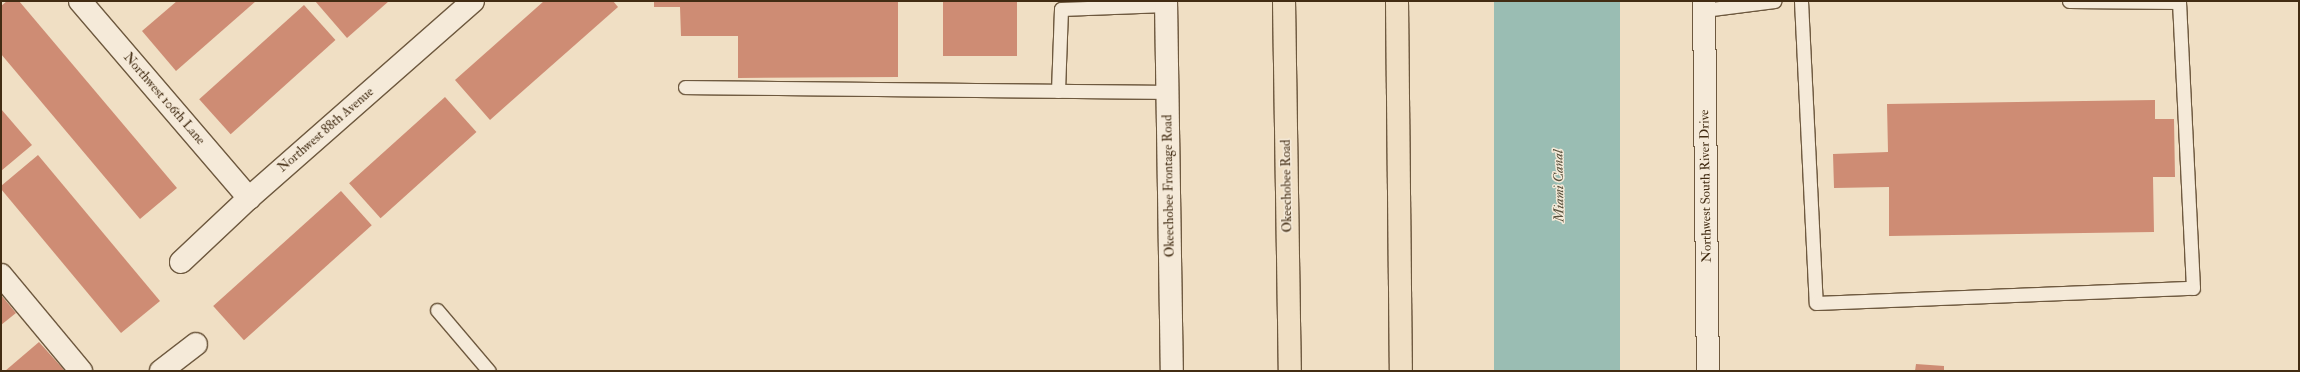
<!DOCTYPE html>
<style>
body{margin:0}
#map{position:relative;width:2300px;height:372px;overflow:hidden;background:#f0dfc4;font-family:"IM FELL Double Pica",serif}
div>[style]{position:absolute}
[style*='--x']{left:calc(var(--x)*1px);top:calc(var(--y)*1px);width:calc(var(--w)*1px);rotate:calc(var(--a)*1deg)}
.water>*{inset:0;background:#9abdb3;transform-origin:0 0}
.building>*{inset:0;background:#ce8c74;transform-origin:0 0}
.roads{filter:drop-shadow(1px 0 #6e593f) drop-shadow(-1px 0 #6e593f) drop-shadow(0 1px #6e593f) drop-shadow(0 -1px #6e593f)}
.lane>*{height:13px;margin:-6.5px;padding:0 6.5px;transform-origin:6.5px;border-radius:6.5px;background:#f5ead9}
.street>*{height:22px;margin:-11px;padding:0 11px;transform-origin:11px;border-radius:11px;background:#f5ead9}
.secondary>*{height:22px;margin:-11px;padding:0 11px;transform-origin:11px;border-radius:11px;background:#f5ead9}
.highway>*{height:22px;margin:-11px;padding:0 11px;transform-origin:11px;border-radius:11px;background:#f0dfc4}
span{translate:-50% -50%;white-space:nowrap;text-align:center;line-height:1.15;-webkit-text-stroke:3px #f5ead9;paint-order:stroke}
.street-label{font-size:13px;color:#422c13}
.water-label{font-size:14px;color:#58503b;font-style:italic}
.frame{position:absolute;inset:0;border:2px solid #422c13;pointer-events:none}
</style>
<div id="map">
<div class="water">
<div style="left:1494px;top:1px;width:126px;height:370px"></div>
</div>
<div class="building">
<div style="clip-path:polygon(7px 1px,19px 1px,177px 188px,140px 219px,1px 54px,1px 6px)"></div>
<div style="clip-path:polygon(177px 1px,256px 1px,176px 71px,142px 31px)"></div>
<div style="clip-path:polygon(315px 1px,389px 1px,347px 38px)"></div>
<div style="clip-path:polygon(544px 1px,613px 1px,618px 7px,490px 120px,455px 80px)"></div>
<div style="clip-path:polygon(654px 1px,898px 1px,898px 77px,738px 78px,738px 36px,681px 36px,680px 7px,654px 7px)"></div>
<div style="left:943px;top:1px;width:74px;height:55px"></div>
<div style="left:304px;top:5px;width:47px;height:141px;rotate:48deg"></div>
<div style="left:445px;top:97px;width:47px;height:129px;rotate:48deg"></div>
<div style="clip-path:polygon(2155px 100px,2155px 119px,2174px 119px,2175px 177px,2153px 177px,2154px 232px,1889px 236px,1889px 187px,1834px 188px,1833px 154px,1888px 152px,1887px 104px)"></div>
<div style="clip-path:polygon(1px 109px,32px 145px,1px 171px)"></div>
<div style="clip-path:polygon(38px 155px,160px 301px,121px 333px,1px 189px,1px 186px)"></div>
<div style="left:341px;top:191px;width:46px;height:172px;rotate:48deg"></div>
<div style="clip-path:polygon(1px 295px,16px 313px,1px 325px)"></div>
<div style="clip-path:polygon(39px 342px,65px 371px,5px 371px)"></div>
<div style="clip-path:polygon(1916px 364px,1944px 366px,1944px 371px,1915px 371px)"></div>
</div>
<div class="roads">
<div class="lane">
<div style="--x:1801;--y:1;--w:302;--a:87.2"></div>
<div style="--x:1816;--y:303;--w:377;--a:-2.3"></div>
<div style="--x:2193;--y:288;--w:286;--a:-92.8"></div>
<div style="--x:2179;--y:2;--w:110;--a:-179.5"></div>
<div style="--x:1704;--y:10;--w:71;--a:-7.3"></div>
<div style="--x:685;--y:87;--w:482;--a:0.6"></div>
<div style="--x:1058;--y:91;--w:82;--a:-87.9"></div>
<div style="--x:1061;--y:9;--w:105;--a:-2.2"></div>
<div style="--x:437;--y:310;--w:80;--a:49.6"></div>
</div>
<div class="street">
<div style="--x:80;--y:1;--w:260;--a:49.4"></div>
<div style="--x:181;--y:262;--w:93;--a:-43.3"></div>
<div style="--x:249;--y:198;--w:298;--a:-41.3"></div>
<div style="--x:1;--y:275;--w:125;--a:50.2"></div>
<div style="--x:161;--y:371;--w:44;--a:-37.6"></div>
</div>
<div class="secondary">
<div style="--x:1166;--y:1;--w:370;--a:89.1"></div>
<div style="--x:1704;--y:1;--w:370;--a:89.4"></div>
</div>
<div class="highway">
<div style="--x:1284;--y:1;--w:370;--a:89.1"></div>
<div style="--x:1397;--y:1;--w:370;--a:89.4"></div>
</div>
</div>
<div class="street-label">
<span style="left:164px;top:99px;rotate:49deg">Northwest 106th Lane</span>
<span style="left:326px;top:130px;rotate:-41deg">Northwest 88th Avenue</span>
<span style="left:1169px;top:186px;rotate:-91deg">Okeechobee Frontage Road</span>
<span style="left:1287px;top:186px;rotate:-91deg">Okeechobee Road</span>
<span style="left:1706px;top:186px;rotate:-91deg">Northwest South River Drive</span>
</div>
<div class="water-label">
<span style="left:1559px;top:186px;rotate:-91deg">Miami Canal</span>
</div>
<div class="frame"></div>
</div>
